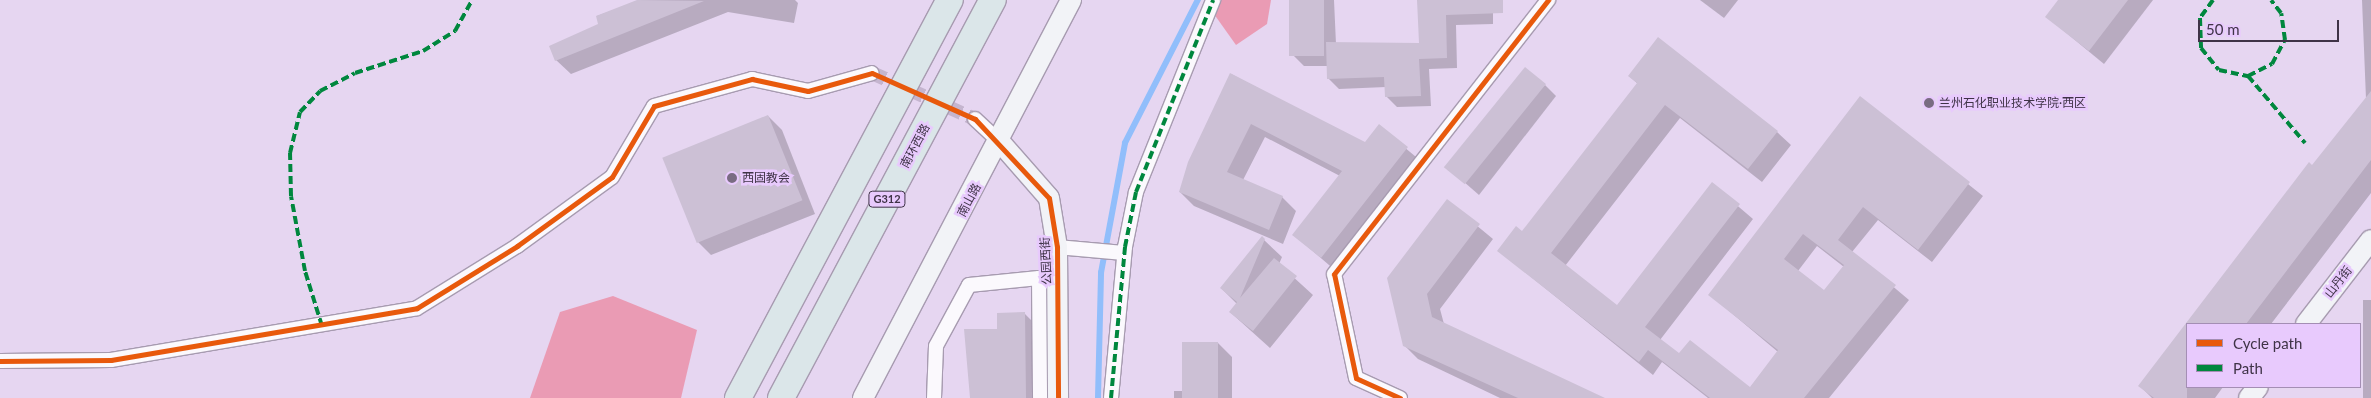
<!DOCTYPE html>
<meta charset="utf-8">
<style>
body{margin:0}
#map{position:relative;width:2371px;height:398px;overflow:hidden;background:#e6d6f1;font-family:Lato,"Noto Sans SC",sans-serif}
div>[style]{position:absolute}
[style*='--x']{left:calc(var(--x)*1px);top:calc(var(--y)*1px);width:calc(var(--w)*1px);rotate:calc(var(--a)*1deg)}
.forest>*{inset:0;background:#ea9bb4}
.shadow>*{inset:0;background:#0003;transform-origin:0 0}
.stream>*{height:5.5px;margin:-2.75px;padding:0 2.75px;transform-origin:2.75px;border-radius:2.75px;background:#91befb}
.building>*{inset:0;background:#ccc0d5;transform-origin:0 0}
.street-tunnel>*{height:14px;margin-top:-7px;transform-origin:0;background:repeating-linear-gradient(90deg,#c5b5cf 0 14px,transparent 0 21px)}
.roads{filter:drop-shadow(1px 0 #a79bb0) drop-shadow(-1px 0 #a79bb0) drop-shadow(0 1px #a79bb0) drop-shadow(0 -1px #a79bb0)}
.street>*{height:14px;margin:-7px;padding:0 7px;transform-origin:7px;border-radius:7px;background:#fbf9fd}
.secondary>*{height:20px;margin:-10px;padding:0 10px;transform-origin:10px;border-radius:10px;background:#f2f3f7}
.highway>*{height:26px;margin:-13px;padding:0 13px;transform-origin:13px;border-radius:13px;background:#dbe6e9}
.quiet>*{height:4px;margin-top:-2px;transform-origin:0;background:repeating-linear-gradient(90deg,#00873e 0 8px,transparent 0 12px)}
.cycleway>*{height:5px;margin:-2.5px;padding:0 2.5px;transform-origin:2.5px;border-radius:2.5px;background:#e8590c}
.dots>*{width:14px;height:14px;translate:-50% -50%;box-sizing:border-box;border:2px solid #e8cafd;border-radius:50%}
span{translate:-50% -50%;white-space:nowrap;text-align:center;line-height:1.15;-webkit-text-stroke:5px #e8cafd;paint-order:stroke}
.shield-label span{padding:1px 4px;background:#e8cafd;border:1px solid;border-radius:4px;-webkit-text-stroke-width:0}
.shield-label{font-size:11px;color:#3f3347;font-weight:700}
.poi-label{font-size:12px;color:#3f3347}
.left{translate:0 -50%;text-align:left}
.street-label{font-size:12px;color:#3f3347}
.legend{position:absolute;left:2186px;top:323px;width:175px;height:65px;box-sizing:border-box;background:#e8cafd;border:1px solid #a48eb4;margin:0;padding:6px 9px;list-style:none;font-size:15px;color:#3f3347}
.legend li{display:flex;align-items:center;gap:10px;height:25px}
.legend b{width:25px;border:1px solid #a48eb4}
.scale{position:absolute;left:2198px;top:20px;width:141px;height:22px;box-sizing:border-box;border:2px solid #3f3347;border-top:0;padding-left:6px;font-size:15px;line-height:18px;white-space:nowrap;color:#3f3347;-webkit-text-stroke:4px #e8cafd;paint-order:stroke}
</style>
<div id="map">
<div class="forest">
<div style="clip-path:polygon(1204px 0,1271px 0,1267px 24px,1236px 45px)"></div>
<div style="clip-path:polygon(613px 296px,697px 330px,681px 398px,530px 398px,560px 312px)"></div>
</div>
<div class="shadow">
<div style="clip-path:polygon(641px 0,795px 0,798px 3px,794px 23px,728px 12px,571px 74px,556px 60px,599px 24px,597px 16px)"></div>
<div style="clip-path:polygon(1290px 0,1334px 0,1336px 44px,1420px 44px,1418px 0,1493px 0,1493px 24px,1456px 25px,1457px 68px,1429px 69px,1431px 106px,1397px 107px,1386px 96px,1386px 87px,1339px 89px,1328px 78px,1328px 66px,1304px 66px,1293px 55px)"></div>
<div style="clip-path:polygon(1700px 0,1738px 0,1724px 18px)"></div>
<div style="clip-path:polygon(2059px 0,2153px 0,2104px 64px,2047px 17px)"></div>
<div style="clip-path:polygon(2362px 0,2371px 0,2371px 193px,2271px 324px,2187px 324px,2187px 387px,2223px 387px,2215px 398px,2152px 398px,2140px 386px,2309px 164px,2313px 166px,2366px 99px)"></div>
<div style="clip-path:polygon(1231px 74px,1365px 144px,1379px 126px,1422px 162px,1336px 271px,1294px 235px,1340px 176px,1265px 137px,1243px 180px,1282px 197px,1296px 211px,1283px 244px,1194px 206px,1180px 192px)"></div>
<div style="clip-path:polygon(evenodd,1629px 76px,1777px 132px,1791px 145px,1762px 182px,1680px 118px,1565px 266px,1617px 306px,1712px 184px,1753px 219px,1660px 340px,1679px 355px,1750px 388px,1778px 352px,1710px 295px,1860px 98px,1983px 196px,1932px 262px,1878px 220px,1852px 252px,1909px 300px,1829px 398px,1708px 398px,1662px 362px,1653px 375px,1499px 251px,1523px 233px,1638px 84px,1629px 76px,1817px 246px,1844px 267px,1825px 292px,1798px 271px,1817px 246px)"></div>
<div style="clip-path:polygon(1545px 85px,1556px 96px,1479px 195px,1448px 168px)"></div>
<div style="clip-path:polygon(768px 116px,782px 130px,815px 214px,711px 255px,697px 241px)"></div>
<div style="clip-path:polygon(1447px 201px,1493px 239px,1440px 309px,1444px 324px,1602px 398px,1500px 398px,1418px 359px,1404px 345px)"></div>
<div style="clip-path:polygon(1264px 240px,1282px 257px,1279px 264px,1313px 295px,1270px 348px,1230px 312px,1237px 304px,1221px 288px)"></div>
<div style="left:2363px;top:300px;width:8px;height:98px"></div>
<div style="clip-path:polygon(1025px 314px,1039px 328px,1040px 398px,971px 398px,966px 330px,999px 330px)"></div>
<div style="clip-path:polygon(1218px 343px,1232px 357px,1232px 398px,1174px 398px,1174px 391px,1184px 391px)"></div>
</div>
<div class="stream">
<div style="--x:1098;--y:398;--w:125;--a:-88.6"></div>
<div style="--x:1101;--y:273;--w:132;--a:-79.5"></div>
<div style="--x:1125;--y:143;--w:161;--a:-63"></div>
</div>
<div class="building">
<div style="clip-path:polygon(637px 0,704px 1px,555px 61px,549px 46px,598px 24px,596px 16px)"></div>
<div style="left:1289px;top:0;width:35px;height:56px"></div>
<div style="clip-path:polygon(1417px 0,1503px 0,1503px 13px,1446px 15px,1447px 58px,1419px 59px,1421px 96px,1385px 97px,1384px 77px,1327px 79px,1326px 42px,1419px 43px)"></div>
<div style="clip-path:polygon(2058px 0,2128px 0,2089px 51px,2045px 17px)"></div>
<div style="clip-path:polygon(evenodd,1658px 37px,1778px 131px,1748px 169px,1665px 105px,1551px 253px,1617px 305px,1712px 182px,1740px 204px,1645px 327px,1679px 353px,1690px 340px,1750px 387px,1778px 350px,1708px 295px,1860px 96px,1970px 182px,1918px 250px,1863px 207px,1838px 240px,1896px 285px,1804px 398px,1710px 398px,1648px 350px,1639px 362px,1497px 251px,1516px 226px,1522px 231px,1637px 83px,1628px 76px,1658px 37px,1803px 234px,1844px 265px,1824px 290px,1784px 259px,1803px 234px)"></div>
<div style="left:1525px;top:67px;width:27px;height:129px;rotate:39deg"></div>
<div style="clip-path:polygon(1230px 73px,1365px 142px,1379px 124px,1408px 147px,1321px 258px,1292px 235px,1342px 171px,1251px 124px,1227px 172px,1283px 196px,1269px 230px,1179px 192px,1188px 162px)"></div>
<div style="clip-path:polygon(2371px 91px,2371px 160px,2246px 324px,2187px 324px,2187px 398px,2154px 398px,2138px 386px,2309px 162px,2312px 165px)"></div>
<div style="left:768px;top:115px;width:92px;height:114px;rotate:68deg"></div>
<div style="clip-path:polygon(1447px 199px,1480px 224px,1427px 294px,1432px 317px,1605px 398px,1518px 398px,1403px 346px,1387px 278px)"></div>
<div style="clip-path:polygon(1262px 236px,1265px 239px,1240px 298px,1274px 258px,1297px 276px,1253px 331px,1229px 312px,1237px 302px,1220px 288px)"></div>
<div style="clip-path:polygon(1025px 312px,1026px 398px,970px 398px,964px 329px,997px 329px,997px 313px)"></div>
<div style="left:1182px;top:342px;width:36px;height:56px"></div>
</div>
<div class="street-tunnel">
<div style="--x:872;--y:73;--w:113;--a:24.1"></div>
</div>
<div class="roads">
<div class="street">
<div style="--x:975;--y:119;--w:34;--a:43"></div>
<div style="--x:1057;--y:247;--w:67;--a:5.1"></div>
<div style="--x:0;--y:361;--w:111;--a:-0.5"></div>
<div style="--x:111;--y:360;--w:310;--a:-9.6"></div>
<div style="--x:417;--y:308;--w:118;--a:-31.8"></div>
<div style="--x:517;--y:246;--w:117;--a:-36"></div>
<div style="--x:612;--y:177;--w:82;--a:-59.4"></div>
<div style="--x:654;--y:106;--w:102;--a:-15.4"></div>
<div style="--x:752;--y:79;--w:57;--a:12.1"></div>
<div style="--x:808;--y:91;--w:66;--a:-15.7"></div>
<div style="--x:934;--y:398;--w:52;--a:-87.8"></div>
<div style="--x:936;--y:346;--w:69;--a:-61.6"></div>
<div style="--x:969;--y:285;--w:70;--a:-5.7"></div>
<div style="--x:1039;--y:278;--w:120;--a:89.5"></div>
<div style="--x:1111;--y:398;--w:152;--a:-84.7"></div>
<div style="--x:1125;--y:247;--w:56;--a:-78.7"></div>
<div style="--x:1136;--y:192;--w:207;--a:-68.1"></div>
<div style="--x:1400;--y:398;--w:48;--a:-155.6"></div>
<div style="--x:1356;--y:378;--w:106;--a:-101.9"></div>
<div style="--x:1334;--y:274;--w:348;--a:-52"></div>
</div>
<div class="secondary">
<div style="--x:1000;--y:142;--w:74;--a:48.8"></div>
<div style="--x:1049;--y:198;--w:50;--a:80.7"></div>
<div style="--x:1057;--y:247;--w:151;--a:89.6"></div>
<div style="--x:2306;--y:324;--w:106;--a:-52.3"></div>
<div style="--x:863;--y:398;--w:449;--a:-62.4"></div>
<div style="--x:2249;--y:398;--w:14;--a:-51"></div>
</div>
<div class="highway">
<div style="--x:738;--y:398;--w:451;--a:-62"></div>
<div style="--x:781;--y:398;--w:451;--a:-62"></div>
</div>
</div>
<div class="quiet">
<div style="--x:2213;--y:0;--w:22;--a:126"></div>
<div style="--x:2200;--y:18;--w:30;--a:88"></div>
<div style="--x:2201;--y:48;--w:28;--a:51"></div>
<div style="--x:2219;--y:70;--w:30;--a:12"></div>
<div style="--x:2248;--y:76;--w:27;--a:-27"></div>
<div style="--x:2272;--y:64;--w:27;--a:-62"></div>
<div style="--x:2285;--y:40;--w:27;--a:-98"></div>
<div style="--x:2281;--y:13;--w:16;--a:-128"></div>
<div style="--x:2248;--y:76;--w:88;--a:49.6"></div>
<div style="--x:322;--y:326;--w:58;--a:-107.2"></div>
<div style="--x:305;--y:271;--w:76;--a:-100.6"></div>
<div style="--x:291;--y:196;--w:43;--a:-91.3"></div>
<div style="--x:290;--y:153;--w:42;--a:-76.3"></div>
<div style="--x:300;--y:112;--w:29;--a:-46"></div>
<div style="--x:320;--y:91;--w:39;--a:-27"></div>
<div style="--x:355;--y:73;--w:71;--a:-17.9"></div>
<div style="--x:423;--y:51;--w:38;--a:-32"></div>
<div style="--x:455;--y:31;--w:35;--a:-61"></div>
<div style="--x:1111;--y:398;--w:152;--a:-84.7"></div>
<div style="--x:1125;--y:247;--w:56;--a:-78.7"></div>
<div style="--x:1136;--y:192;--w:207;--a:-68.1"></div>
</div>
<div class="cycleway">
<div style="--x:0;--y:361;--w:111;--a:-0.5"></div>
<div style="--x:111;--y:360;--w:310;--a:-9.6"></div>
<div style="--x:417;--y:308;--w:118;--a:-31.8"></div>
<div style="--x:517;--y:246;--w:117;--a:-36"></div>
<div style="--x:612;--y:177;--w:82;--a:-59.4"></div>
<div style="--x:654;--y:106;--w:102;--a:-15.4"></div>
<div style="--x:752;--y:79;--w:57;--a:12.1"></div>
<div style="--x:808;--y:91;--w:66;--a:-15.7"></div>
<div style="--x:872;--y:73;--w:113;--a:24.1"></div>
<div style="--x:975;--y:119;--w:108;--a:46.9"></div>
<div style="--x:1049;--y:198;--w:50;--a:80.7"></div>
<div style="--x:1057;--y:247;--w:151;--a:89.6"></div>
<div style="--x:1400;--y:398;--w:48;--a:-155.6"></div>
<div style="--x:1356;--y:378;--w:106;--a:-101.9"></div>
<div style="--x:1334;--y:274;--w:348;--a:-52"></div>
</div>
<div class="dots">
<div style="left:1929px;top:103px;background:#796c82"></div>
<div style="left:732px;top:178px;background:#796c82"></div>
</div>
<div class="shield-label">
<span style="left:887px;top:199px">G312</span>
</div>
<div class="poi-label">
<span class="left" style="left:1939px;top:103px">兰州石化职业技术学院·西区</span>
<span class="left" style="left:742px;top:178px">西固教会</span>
</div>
<div class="street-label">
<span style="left:915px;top:146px;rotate:-62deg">南环西路</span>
<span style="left:969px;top:200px;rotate:-62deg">南山路</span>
<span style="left:1046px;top:261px;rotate:-93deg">公园西街</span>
<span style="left:2338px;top:282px;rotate:-52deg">山丹街</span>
</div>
<ul class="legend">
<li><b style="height:6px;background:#e8590c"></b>Cycle path</li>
<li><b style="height:6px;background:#00873e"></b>Path</li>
</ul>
<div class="scale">50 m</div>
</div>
